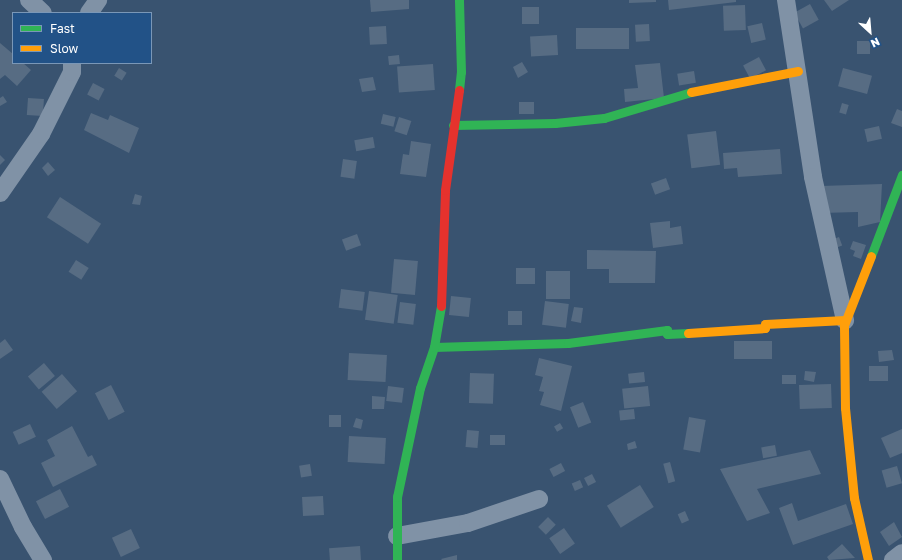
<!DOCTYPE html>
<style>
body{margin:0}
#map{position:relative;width:902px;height:560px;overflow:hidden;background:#395370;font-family:"Golos Text",sans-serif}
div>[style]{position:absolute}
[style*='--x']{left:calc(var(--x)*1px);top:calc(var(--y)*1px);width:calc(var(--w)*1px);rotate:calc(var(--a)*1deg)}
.building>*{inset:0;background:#576c83;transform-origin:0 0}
.street>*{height:18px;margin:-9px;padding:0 9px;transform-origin:9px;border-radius:9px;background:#8092a6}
.fast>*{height:9px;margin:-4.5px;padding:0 4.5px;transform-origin:4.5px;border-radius:4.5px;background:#30b455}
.slow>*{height:9px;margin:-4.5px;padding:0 4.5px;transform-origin:4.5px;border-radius:4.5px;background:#ff9f0a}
.jam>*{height:9px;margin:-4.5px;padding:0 4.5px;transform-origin:4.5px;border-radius:4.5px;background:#e5322d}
span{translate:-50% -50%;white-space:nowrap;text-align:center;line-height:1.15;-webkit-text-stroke:3.5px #225287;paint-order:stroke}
.legend{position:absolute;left:12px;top:12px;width:140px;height:52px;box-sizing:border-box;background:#225287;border:1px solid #7a97b7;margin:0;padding:5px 7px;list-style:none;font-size:12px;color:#fff}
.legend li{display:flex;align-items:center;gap:8px;height:20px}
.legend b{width:20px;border:1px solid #7a97b7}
.north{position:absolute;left:850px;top:12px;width:40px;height:40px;-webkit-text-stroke:3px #225287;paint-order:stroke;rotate:154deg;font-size:11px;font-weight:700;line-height:16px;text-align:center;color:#fff}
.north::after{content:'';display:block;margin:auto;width:14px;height:18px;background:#fff;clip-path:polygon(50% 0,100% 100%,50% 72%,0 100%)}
</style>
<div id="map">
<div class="building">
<div style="clip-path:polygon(370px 0,409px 0,409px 9px,371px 12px)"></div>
<div style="clip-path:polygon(629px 0,656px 0,656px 2px,629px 3px)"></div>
<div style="clip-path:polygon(668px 0,736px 0,736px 2px,669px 10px)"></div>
<div style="clip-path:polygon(824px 0,849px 0,832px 11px)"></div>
<div style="left:810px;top:4px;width:18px;height:18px;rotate:61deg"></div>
<div style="left:745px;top:5px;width:25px;height:22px;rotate:88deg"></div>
<div style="left:522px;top:7px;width:17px;height:17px"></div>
<div style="left:762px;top:23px;width:17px;height:15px;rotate:77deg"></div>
<div style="left:649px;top:24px;width:17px;height:14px;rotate:87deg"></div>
<div style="left:386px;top:26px;width:18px;height:17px;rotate:87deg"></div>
<div style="left:629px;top:28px;width:21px;height:53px;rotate:90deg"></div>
<div style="left:557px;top:35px;width:20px;height:27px;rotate:87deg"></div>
<div style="left:857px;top:41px;width:13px;height:13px"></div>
<div style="clip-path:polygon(0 43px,13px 54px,13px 63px,23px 63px,31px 70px,17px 86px,5px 75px,0 79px)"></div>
<div style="left:399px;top:55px;width:9px;height:11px;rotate:84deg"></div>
<div style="left:759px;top:57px;width:15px;height:18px;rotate:62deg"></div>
<div style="clip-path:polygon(522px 62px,528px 72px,518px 78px,513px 67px)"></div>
<div style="clip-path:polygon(660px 63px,664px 98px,625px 102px,624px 89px,638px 88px,635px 65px)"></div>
<div style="left:433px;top:64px;width:26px;height:36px;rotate:86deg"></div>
<div style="left:119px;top:68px;width:9px;height:9px;rotate:32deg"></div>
<div style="left:843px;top:68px;width:30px;height:19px;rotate:15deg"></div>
<div style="left:694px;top:71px;width:12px;height:17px;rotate:81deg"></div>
<div style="clip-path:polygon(373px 77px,376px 90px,362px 92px,359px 79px)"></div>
<div style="left:93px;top:83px;width:13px;height:13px;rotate:27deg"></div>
<div style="clip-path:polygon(3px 96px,7px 102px,0 106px,0 98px)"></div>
<div style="left:28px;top:98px;width:16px;height:17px;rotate:4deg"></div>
<div style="left:519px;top:102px;width:15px;height:12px"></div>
<div style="left:842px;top:103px;width:7px;height:10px;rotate:16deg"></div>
<div style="clip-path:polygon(897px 109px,902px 111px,902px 127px,891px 123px)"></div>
<div style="clip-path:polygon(91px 113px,108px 120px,110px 115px,139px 128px,129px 153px,84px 130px)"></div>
<div style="left:383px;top:114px;width:13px;height:10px;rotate:13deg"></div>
<div style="left:399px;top:117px;width:13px;height:15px;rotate:18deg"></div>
<div style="left:879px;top:126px;width:13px;height:15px;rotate:77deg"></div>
<div style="left:716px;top:131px;width:34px;height:29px;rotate:83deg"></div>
<div style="left:373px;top:137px;width:11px;height:19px;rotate:80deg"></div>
<div style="clip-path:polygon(411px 141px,431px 144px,426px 177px,400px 174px,403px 154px,409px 155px)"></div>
<div style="clip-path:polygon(780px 149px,782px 174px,738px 177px,737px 168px,724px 169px,723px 153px)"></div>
<div style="clip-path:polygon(0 155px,5px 160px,0 165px)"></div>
<div style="left:343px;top:159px;width:14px;height:18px;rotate:8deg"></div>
<div style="clip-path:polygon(48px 162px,55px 170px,48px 176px,42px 168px)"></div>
<div style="left:666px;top:178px;width:12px;height:16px;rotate:70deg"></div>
<div style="clip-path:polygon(882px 184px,880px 222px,858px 227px,858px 212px,821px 213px,821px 186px)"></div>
<div style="clip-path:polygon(135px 194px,142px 196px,140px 205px,132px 204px)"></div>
<div style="left:60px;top:197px;width:49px;height:24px;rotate:33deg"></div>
<div style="clip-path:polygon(670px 221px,670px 228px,681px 226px,683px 244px,653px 248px,650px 223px)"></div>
<div style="left:357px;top:234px;width:12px;height:16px;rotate:70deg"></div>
<div style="left:839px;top:237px;width:9px;height:8px;rotate:69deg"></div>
<div style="clip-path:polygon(853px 241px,866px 245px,861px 259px,853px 256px,855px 251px,850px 249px)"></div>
<div style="clip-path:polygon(587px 250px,656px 251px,655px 283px,609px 283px,609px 269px,587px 269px)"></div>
<div style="left:394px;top:259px;width:24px;height:34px;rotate:5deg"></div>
<div style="left:76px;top:260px;width:15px;height:14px;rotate:32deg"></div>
<div style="left:535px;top:268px;width:16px;height:19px;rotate:90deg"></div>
<div style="left:570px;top:271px;width:28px;height:24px;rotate:90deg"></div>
<div style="left:341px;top:289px;width:24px;height:19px;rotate:7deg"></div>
<div style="left:369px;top:291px;width:29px;height:29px;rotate:8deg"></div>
<div style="left:451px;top:296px;width:20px;height:19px;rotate:6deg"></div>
<div style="left:545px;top:301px;width:24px;height:24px;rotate:7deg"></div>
<div style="left:400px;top:302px;width:16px;height:21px;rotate:7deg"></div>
<div style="clip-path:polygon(574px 307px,583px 308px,581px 323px,571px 321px)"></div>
<div style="left:508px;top:311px;width:14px;height:14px"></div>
<div style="clip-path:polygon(5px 339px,13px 350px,0 359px,0 343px)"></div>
<div style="left:734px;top:341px;width:38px;height:18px"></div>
<div style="clip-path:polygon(892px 350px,894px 360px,879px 362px,878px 351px)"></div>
<div style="left:349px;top:353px;width:38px;height:27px;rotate:3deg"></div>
<div style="clip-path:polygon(539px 358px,572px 366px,561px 411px,540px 405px,544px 392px,539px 391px,543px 377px,535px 375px)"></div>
<div style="left:44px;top:363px;width:17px;height:21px;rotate:50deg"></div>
<div style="left:869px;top:366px;width:19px;height:15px"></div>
<div style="clip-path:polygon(805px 371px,816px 372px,814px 382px,804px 380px)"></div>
<div style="left:644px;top:372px;width:10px;height:16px;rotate:84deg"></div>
<div style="left:470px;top:373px;width:24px;height:30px;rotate:2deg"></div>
<div style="left:62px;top:374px;width:23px;height:27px;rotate:49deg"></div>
<div style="left:796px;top:375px;width:9px;height:14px;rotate:90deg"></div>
<div style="left:831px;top:384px;width:24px;height:32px;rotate:88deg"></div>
<div style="left:111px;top:385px;width:30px;height:18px;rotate:63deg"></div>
<div style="left:388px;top:386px;width:16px;height:15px;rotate:7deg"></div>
<div style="left:648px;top:386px;width:20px;height:26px;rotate:84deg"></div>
<div style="clip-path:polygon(372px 396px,385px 397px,384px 409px,372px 409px)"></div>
<div style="left:583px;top:402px;width:22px;height:14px;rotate:68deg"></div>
<div style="left:634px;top:409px;width:10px;height:15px;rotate:84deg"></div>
<div style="left:329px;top:415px;width:12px;height:12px"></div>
<div style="left:689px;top:417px;width:17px;height:33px;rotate:10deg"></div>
<div style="clip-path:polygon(356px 418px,363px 420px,361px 429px,353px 427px)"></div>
<div style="left:560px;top:423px;width:6px;height:7px;rotate:59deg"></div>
<div style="left:30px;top:424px;width:14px;height:19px;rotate:65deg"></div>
<div style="clip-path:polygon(72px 426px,88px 457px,92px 455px,97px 465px,53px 487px,41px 463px,55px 456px,47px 440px)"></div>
<div style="clip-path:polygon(902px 429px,902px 453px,890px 458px,881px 438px)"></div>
<div style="left:467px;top:430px;width:12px;height:17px;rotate:5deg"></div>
<div style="left:490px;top:435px;width:15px;height:10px"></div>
<div style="left:349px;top:436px;width:37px;height:26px;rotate:3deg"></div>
<div style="clip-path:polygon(635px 441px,637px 448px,628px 450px,627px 444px)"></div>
<div style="left:775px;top:445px;width:11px;height:14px;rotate:80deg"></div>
<div style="clip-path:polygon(810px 450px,821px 474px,757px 489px,770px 513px,747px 521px,720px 469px)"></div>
<div style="left:670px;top:462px;width:20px;height:7px;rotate:75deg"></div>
<div style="left:561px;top:463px;width:9px;height:13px;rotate:63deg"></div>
<div style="left:310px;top:464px;width:12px;height:11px;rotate:81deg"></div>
<div style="left:897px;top:466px;width:18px;height:16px;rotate:74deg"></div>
<div style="left:592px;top:474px;width:9px;height:9px;rotate:63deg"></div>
<div style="left:580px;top:480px;width:8px;height:9px;rotate:67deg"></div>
<div style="left:640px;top:485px;width:26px;height:39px;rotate:58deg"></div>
<div style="left:60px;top:489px;width:20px;height:27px;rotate:63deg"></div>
<div style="left:323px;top:496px;width:19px;height:21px;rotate:87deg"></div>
<div style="clip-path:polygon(792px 503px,798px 521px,846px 504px,853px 524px,793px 545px,779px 508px)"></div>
<div style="left:685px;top:511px;width:10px;height:8px;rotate:66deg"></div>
<div style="left:548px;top:517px;width:11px;height:14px;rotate:45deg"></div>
<div style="clip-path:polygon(894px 522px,902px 537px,889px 546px,880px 532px)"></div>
<div style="left:564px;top:528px;width:19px;height:18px;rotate:55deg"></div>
<div style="left:131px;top:529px;width:21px;height:21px;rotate:65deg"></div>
<div style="clip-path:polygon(842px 544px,855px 558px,829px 560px,827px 557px)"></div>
<div style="left:360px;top:546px;width:14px;height:31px;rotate:86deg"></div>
<div style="clip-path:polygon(457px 555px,457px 560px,442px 560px,441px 559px)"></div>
</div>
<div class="street">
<div style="--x:29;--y:0;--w:19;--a:43"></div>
<div style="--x:786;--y:0;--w:179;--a:81.3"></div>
<div style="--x:813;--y:177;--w:147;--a:77.4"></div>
<div style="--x:89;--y:13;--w:16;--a:-55"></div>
<div style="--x:0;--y:193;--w:72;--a:-55.2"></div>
<div style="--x:41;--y:134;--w:69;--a:-63.4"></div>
<div style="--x:72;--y:72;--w:9;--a:-90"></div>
<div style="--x:0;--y:479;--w:53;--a:64.4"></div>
<div style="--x:23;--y:527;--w:39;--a:59"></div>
<div style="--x:397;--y:536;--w:72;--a:-10.4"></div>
<div style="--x:468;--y:523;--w:75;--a:-18.7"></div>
<div style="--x:893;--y:560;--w:11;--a:-38"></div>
</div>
<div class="fast">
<div style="--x:459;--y:90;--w:18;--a:-84"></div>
<div style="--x:461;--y:72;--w:72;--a:-91.6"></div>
<div style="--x:453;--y:125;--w:102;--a:-1.1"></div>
<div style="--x:555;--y:123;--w:49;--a:-5.8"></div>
<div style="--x:604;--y:118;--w:91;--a:-16.6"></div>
<div style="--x:871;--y:256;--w:87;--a:-69.1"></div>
<div style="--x:434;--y:347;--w:134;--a:-1.7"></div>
<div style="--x:568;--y:343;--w:100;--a:-7.5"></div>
<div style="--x:667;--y:330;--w:4;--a:90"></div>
<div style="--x:667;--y:334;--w:21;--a:-3"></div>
<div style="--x:397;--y:560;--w:63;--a:-90"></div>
<div style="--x:397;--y:497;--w:111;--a:-78.1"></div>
<div style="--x:420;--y:388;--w:43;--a:-71.1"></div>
<div style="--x:434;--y:347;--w:42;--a:-80.3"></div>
</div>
<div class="slow">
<div style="--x:691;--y:92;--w:109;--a:-11.1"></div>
<div style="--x:688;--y:333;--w:77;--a:-3.7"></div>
<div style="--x:765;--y:328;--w:4;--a:-90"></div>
<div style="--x:765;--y:324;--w:80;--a:-2.9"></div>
<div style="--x:845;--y:320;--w:5;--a:101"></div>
<div style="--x:868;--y:560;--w:64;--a:-102.7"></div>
<div style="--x:854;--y:498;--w:90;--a:-95.7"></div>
<div style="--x:845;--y:408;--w:83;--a:-90.7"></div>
<div style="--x:844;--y:325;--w:74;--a:-68.6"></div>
</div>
<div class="jam">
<div style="--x:441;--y:306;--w:116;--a:-88"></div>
<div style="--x:445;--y:190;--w:101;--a:-82"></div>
</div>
<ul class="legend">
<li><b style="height:5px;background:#30b455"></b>Fast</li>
<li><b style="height:5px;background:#ff9f0a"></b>Slow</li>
</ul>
<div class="north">N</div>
</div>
